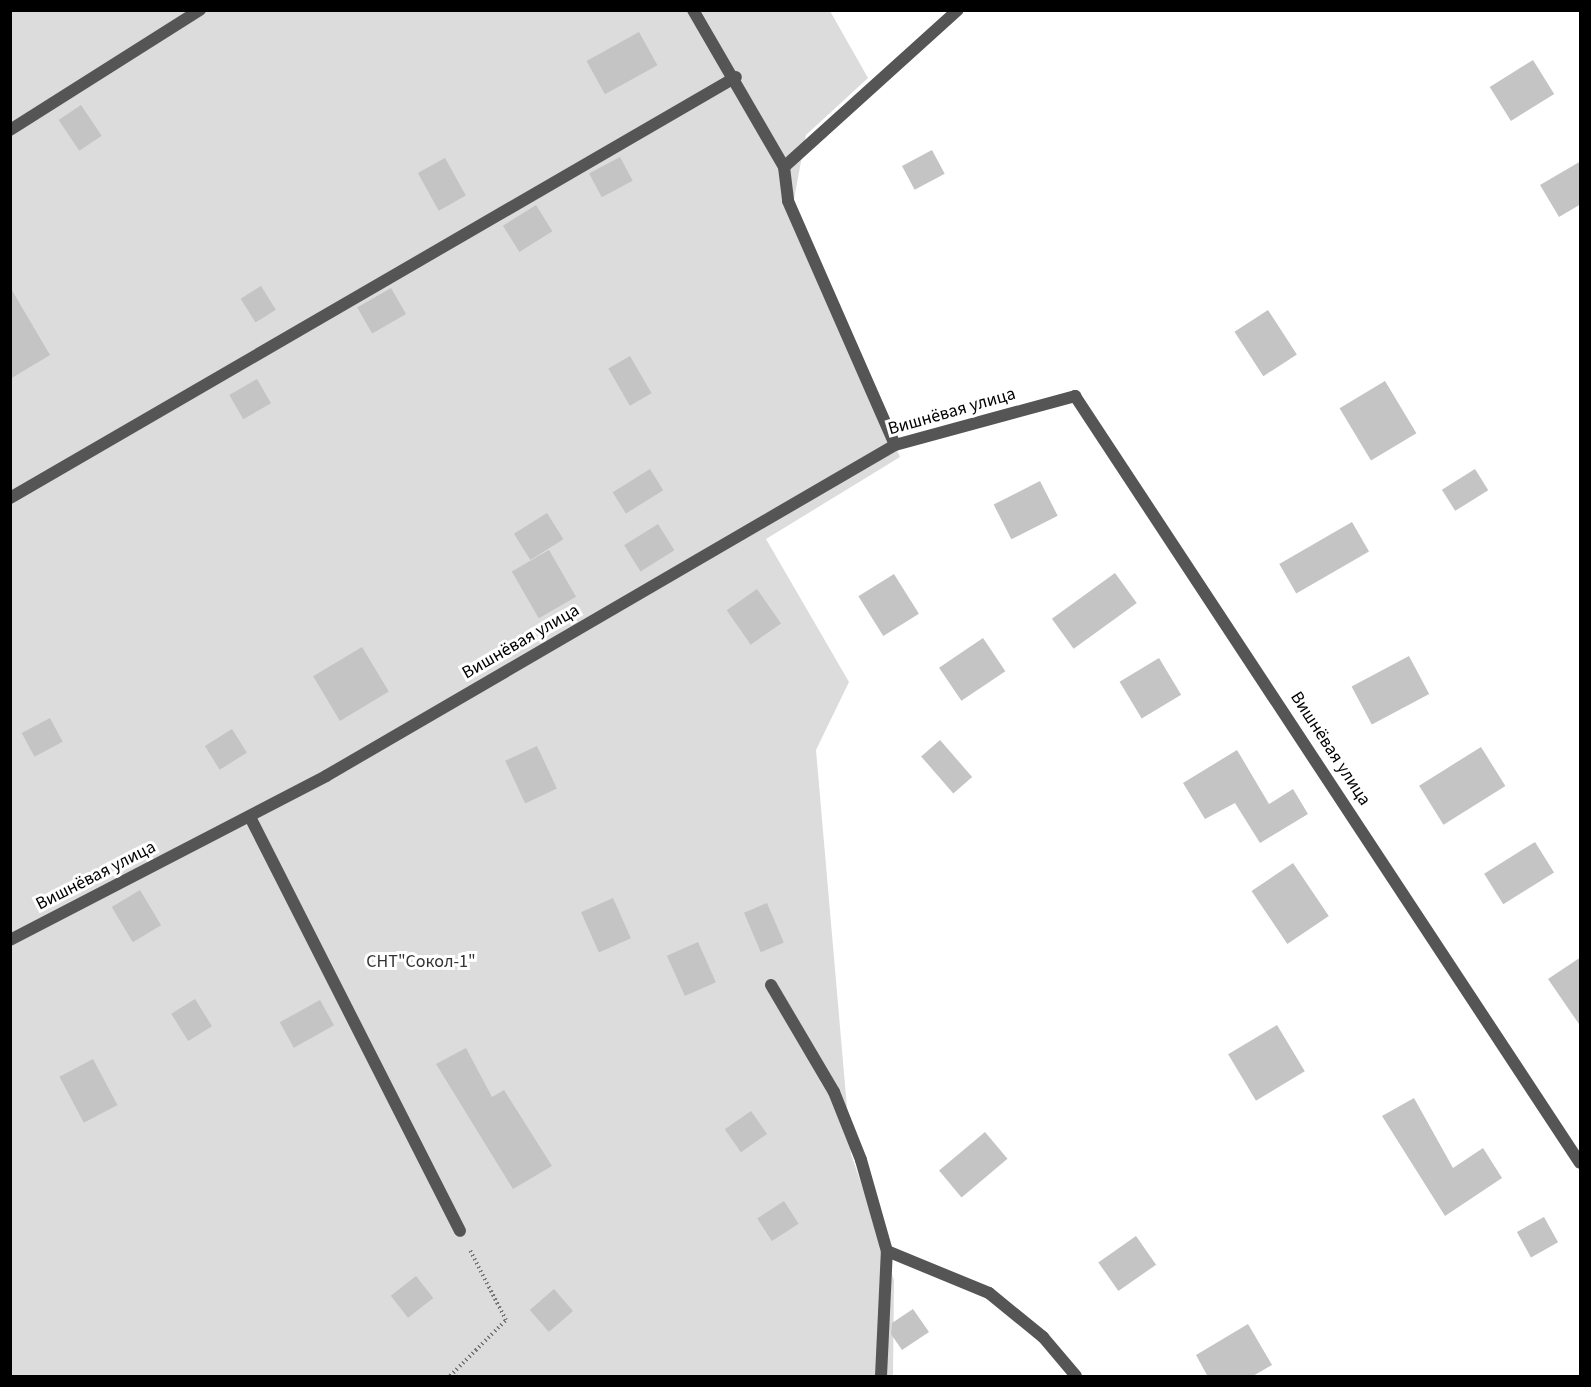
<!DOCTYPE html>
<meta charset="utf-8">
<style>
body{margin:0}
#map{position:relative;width:1591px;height:1387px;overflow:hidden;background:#fff;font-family:"Source Sans 3",sans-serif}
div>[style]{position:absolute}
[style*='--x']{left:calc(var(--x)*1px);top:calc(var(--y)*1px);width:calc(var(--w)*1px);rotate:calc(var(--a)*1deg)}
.green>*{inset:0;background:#dcdcdc}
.building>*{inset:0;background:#c4c4c4;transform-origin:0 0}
.path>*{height:4px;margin-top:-2px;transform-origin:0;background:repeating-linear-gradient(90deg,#777 0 1.5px,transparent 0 4.5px)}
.lane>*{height:12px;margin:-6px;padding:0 6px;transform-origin:6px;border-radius:6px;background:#555}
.street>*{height:12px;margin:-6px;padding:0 6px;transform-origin:6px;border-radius:6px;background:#555}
span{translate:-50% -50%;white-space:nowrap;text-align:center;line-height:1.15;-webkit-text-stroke:6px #fff;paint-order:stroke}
.street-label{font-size:18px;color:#000}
.park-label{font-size:18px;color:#333}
.frame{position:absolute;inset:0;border:12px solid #000;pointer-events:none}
</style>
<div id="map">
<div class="green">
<div style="clip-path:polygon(10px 11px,830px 11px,868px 78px,806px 135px,792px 210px,900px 457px,766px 539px,849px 682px,816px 750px,851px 1154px,894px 1280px,893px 1376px,11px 1376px)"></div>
</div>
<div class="building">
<div style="left:639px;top:32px;width:38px;height:60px;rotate:61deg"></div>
<div style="left:1533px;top:60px;width:40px;height:51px;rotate:58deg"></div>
<div style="left:81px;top:105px;width:37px;height:27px;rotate:56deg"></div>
<div style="left:932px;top:150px;width:27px;height:34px;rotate:62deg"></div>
<div style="left:620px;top:157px;width:27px;height:35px;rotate:62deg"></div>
<div style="left:445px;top:158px;width:43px;height:31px;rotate:61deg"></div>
<div style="clip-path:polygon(1581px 161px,1581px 204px,1559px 217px,1540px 185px)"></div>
<div style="left:536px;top:205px;width:31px;height:39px;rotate:58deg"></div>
<div style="left:261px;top:286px;width:28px;height:24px;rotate:58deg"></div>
<div style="clip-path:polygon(10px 287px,50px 355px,10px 379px)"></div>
<div style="left:391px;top:288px;width:30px;height:39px;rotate:60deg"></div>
<div style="left:1268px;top:310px;width:53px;height:40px;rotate:57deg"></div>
<div style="left:630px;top:356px;width:43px;height:25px;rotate:60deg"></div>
<div style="left:257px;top:379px;width:28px;height:32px;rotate:60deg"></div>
<div style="left:1385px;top:381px;width:61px;height:53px;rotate:59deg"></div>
<div style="left:650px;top:469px;width:25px;height:44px;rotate:58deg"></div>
<div style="left:1475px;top:469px;width:25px;height:39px;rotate:58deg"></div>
<div style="left:1040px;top:481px;width:39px;height:52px;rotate:63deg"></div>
<div style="left:547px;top:513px;width:31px;height:39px;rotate:58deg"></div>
<div style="left:1352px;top:522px;width:34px;height:84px;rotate:60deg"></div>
<div style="left:658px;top:524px;width:31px;height:40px;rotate:58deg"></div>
<div style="left:549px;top:550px;width:54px;height:43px;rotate:60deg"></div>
<div style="left:1115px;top:573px;width:37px;height:78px;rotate:54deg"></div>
<div style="left:894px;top:574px;width:47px;height:42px;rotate:58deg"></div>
<div style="left:757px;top:589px;width:42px;height:37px;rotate:55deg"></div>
<div style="left:983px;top:638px;width:40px;height:53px;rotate:56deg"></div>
<div style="left:362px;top:647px;width:52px;height:57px;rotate:59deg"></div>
<div style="left:1409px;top:656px;width:43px;height:65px;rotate:62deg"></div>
<div style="left:1159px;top:658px;width:43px;height:46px;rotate:59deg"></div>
<div style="left:50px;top:718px;width:27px;height:32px;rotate:62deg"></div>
<div style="left:232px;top:729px;width:28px;height:32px;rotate:58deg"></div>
<div style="left:940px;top:740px;width:49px;height:25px;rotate:49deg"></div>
<div style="left:537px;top:746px;width:47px;height:35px;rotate:65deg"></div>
<div style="left:1481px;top:747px;width:46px;height:73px;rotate:58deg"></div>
<div style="clip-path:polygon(1237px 750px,1269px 804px,1293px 789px,1308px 814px,1260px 843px,1235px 803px,1205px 819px,1183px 783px)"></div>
<div style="left:1535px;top:842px;width:36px;height:60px;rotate:58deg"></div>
<div style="left:1293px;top:863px;width:64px;height:50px;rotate:56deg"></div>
<div style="left:140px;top:890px;width:41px;height:33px;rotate:59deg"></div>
<div style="left:613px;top:898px;width:44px;height:35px;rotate:66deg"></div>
<div style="left:767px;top:903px;width:43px;height:25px;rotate:67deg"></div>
<div style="left:698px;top:942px;width:44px;height:34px;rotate:66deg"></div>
<div style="clip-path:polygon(1581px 957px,1581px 1027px,1548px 979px)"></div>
<div style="left:195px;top:999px;width:32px;height:28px;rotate:58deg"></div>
<div style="left:320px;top:1000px;width:29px;height:46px;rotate:61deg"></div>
<div style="left:1277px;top:1025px;width:54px;height:57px;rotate:59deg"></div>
<div style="clip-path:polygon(466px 1048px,492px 1097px,504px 1090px,552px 1166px,513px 1189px,436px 1064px)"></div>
<div style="left:93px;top:1059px;width:52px;height:38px;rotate:62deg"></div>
<div style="clip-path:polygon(1414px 1098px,1453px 1168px,1483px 1148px,1502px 1178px,1445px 1216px,1382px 1116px)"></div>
<div style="left:751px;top:1111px;width:28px;height:32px;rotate:55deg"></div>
<div style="left:985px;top:1132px;width:35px;height:60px;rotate:50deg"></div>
<div style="left:784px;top:1201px;width:27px;height:32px;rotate:57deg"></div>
<div style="left:1544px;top:1217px;width:29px;height:31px;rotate:61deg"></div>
<div style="left:1136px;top:1236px;width:35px;height:46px;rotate:55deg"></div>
<div style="left:416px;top:1276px;width:28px;height:32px;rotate:52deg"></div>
<div style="left:554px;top:1289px;width:29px;height:32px;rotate:49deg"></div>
<div style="clip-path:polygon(913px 1309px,929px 1332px,902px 1350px,891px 1334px,892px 1323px)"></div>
<div style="clip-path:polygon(1248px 1324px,1272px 1365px,1251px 1377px,1208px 1377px,1196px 1355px)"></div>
</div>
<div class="path">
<div style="--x:450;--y:1376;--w:79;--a:-45"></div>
<div style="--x:506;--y:1320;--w:79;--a:-117.2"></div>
</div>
<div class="lane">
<div style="--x:10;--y:130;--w:225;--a:-32.3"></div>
<div style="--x:784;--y:167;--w:234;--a:-42.1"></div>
<div style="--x:10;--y:498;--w:839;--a:-30.11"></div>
<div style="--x:250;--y:817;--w:464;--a:63.1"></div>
<div style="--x:881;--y:1376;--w:125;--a:-87.3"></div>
</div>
<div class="street">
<div style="--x:693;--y:10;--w:181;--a:59.9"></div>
<div style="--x:784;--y:167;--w:34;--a:83"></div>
<div style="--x:788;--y:201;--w:266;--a:66.3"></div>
<div style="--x:10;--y:940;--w:356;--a:-27.4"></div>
<div style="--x:326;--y:776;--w:658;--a:-30.19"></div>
<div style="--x:895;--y:445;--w:187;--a:-15.2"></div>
<div style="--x:1075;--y:396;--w:918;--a:56.64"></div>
<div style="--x:771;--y:985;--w:124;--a:59.5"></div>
<div style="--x:834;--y:1092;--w:73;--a:68.3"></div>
<div style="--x:861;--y:1160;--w:95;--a:74.1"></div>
<div style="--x:887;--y:1251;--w:110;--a:22.4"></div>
<div style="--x:989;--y:1293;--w:70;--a:39.2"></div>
<div style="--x:1043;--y:1337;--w:51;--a:49.8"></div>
</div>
<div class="street-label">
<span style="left:952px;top:412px;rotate:-16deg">Вишнёвая улица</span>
<span style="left:521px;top:642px;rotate:-30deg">Вишнёвая улица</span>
<span style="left:1330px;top:749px;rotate:57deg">Вишнёвая улица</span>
<span style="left:96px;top:876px;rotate:-27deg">Вишнёвая улица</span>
</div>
<div class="park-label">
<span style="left:421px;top:962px">СНТ"Сокол-1"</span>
</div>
<div class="frame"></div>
</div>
